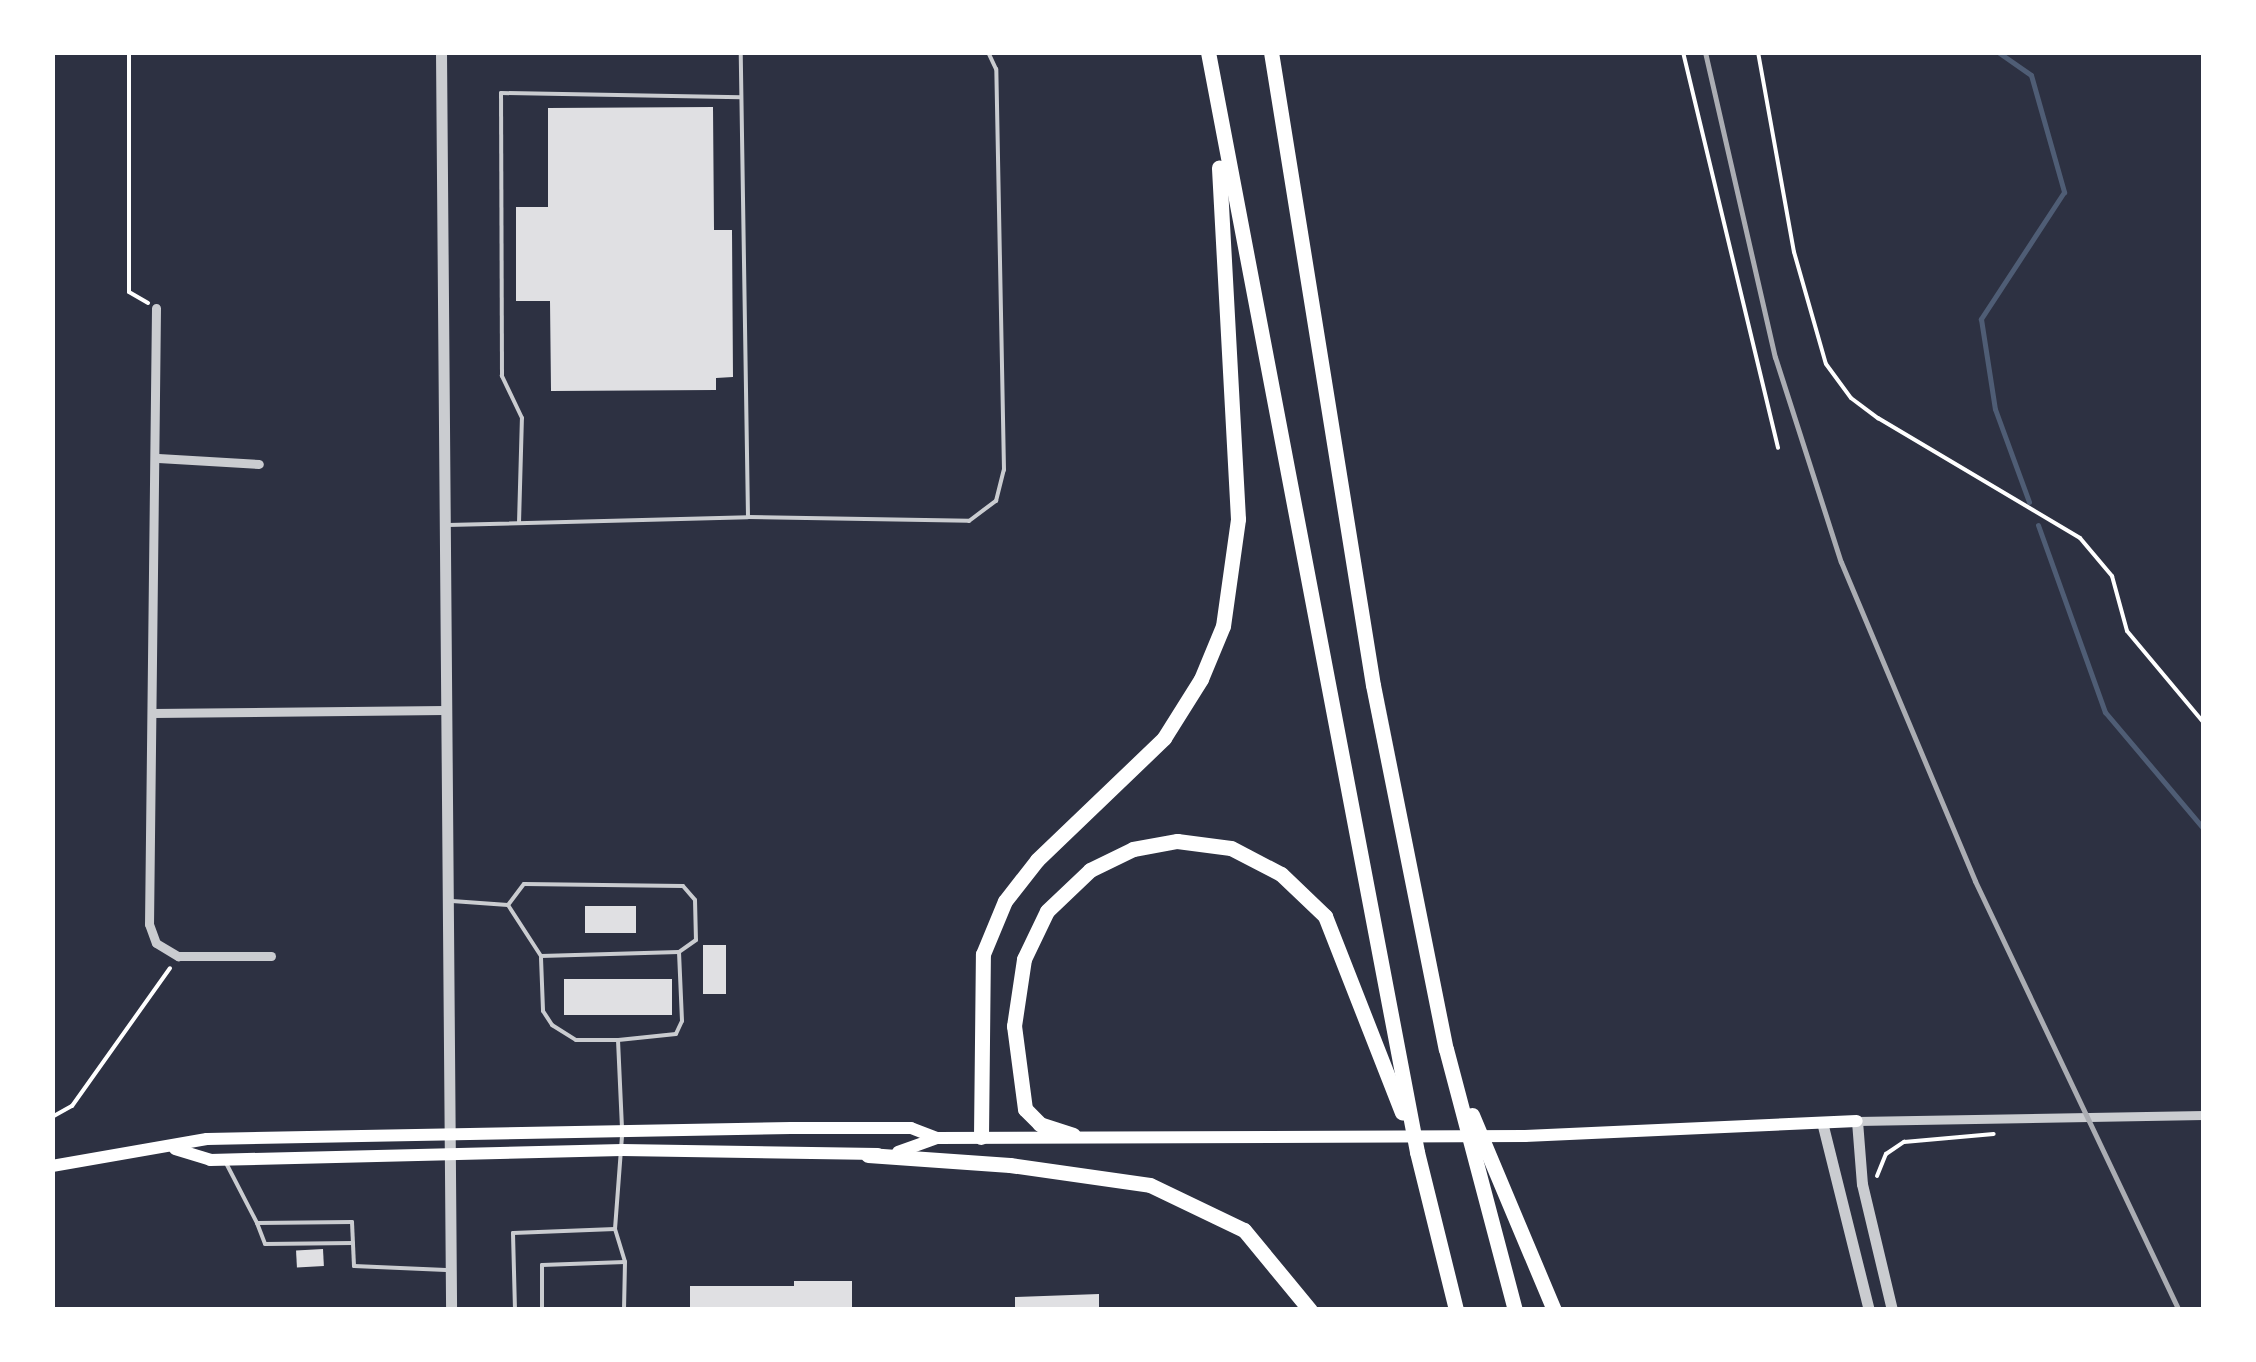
<!DOCTYPE html>
<style>
body{margin:0}
#map{position:relative;width:2256px;height:1362px;overflow:hidden;background:#2d3142;font-family:Roboto,sans-serif}
div>[style]{position:absolute}
[style*='--x']{left:calc(var(--x)*1px);top:calc(var(--y)*1px);width:calc(var(--w)*1px);rotate:calc(var(--a)*1deg)}
.stream>*{height:5px;margin:-2.5px;padding:0 2.5px;transform-origin:2.5px;border-radius:2.5px;background:#4f5d75}
.building>*{inset:0;background:#e0e0e3;transform-origin:0 0}
.path>*{height:4px;margin:-2px;padding:0 2px;transform-origin:2px;border-radius:2px;background:#fff}
.service>*{height:4px;margin:-2px;padding:0 2px;transform-origin:2px;border-radius:2px;background:#caccd0}
.minor>*{height:9px;margin:-4.5px;padding:0 4.5px;transform-origin:4.5px;border-radius:4.5px;background:#caccd0}
.tertiary>*{height:11px;margin:-5.5px;padding:0 5.5px;transform-origin:5.5px;border-radius:5.5px;background:#caccd0}
.secondary>*{height:12px;margin:-6px;padding:0 6px;transform-origin:6px;border-radius:6px;background:#fff}
.motorway>*{height:15px;margin:-7.5px;padding:0 7.5px;transform-origin:7.5px;border-radius:7.5px;background:#fff}
.rail>*{height:5px;margin:-2.5px;padding:0 2.5px;transform-origin:2.5px;border-radius:2.5px;background:#abadb3}
span{translate:-50% -50%;white-space:nowrap;text-align:center;line-height:1.15;-webkit-text-stroke:10px #fff;paint-order:stroke}
.frame{position:absolute;inset:0;border:55px solid #fff;pointer-events:none}
</style>
<div id="map">
<div class="stream">
<div style="--x:1998;--y:52;--w:40;--a:34.9"></div>
<div style="--x:2031;--y:75;--w:122;--a:74.2"></div>
<div style="--x:2064;--y:192;--w:152;--a:123.2"></div>
<div style="--x:1981;--y:319;--w:91;--a:81.2"></div>
<div style="--x:1995;--y:409;--w:99;--a:69.9"></div>
<div style="--x:2038;--y:525;--w:199;--a:70.3"></div>
<div style="--x:2105;--y:712;--w:153;--a:49.8"></div>
</div>
<div class="building">
<div style="clip-path:polygon(713px 107px,714px 230px,732px 230px,733px 377px,716px 378px,716px 390px,551px 391px,550px 301px,516px 301px,516px 207px,548px 207px,548px 108px)"></div>
<div style="left:636px;top:906px;width:27px;height:51px;rotate:90deg"></div>
<div style="left:703px;top:945px;width:23px;height:49px"></div>
<div style="left:672px;top:979px;width:36px;height:108px;rotate:90deg"></div>
<div style="left:323px;top:1249px;width:17px;height:27px;rotate:87deg"></div>
<div style="clip-path:polygon(794px 1281px,852px 1281px,852px 1310px,690px 1310px,690px 1286px,794px 1286px)"></div>
<div style="clip-path:polygon(1099px 1294px,1099px 1310px,1015px 1310px,1015px 1297px)"></div>
</div>
<div class="path">
<div style="--x:129;--y:52;--w:240;--a:90"></div>
<div style="--x:129;--y:292;--w:22;--a:30"></div>
<div style="--x:1683;--y:52;--w:407;--a:76.5"></div>
<div style="--x:1758;--y:52;--w:203;--a:79.8"></div>
<div style="--x:1794;--y:252;--w:116;--a:74.1"></div>
<div style="--x:1826;--y:364;--w:42;--a:53.7"></div>
<div style="--x:1851;--y:398;--w:34;--a:37"></div>
<div style="--x:1878;--y:418;--w:235;--a:30.7"></div>
<div style="--x:2080;--y:538;--w:50;--a:49.9"></div>
<div style="--x:2112;--y:576;--w:57;--a:74.7"></div>
<div style="--x:2127;--y:631;--w:120;--a:50.1"></div>
<div style="--x:52;--y:1117;--w:23;--a:-29"></div>
<div style="--x:72;--y:1106;--w:169;--a:-54.6"></div>
<div style="--x:1877;--y:1176;--w:24;--a:-68"></div>
<div style="--x:1886;--y:1154;--w:22;--a:-34"></div>
<div style="--x:1904;--y:1142;--w:90;--a:-5.1"></div>
</div>
<div class="service">
<div style="--x:748;--y:517;--w:221;--a:1"></div>
<div style="--x:969;--y:521;--w:34;--a:-37"></div>
<div style="--x:996;--y:501;--w:32;--a:-76"></div>
<div style="--x:1004;--y:470;--w:401;--a:-91.1"></div>
<div style="--x:996;--y:69;--w:19;--a:-115"></div>
<div style="--x:519;--y:523;--w:105;--a:-88.4"></div>
<div style="--x:522;--y:418;--w:47;--a:-115.5"></div>
<div style="--x:502;--y:376;--w:283;--a:-90.2"></div>
<div style="--x:501;--y:93;--w:240;--a:1"></div>
<div style="--x:448;--y:525;--w:300;--a:-1.5"></div>
<div style="--x:748;--y:517;--w:465;--a:-90.9"></div>
<div style="--x:452;--y:901;--w:56;--a:4.1"></div>
<div style="--x:508;--y:905;--w:61;--a:57.1"></div>
<div style="--x:541;--y:956;--w:138;--a:-1.7"></div>
<div style="--x:679;--y:952;--w:69;--a:87.5"></div>
<div style="--x:682;--y:1021;--w:14;--a:115"></div>
<div style="--x:676;--y:1034;--w:58;--a:174.1"></div>
<div style="--x:618;--y:1040;--w:87;--a:87.4"></div>
<div style="--x:508;--y:905;--w:26;--a:-53"></div>
<div style="--x:524;--y:884;--w:159;--a:0.7"></div>
<div style="--x:683;--y:886;--w:18;--a:49"></div>
<div style="--x:695;--y:900;--w:40;--a:88.6"></div>
<div style="--x:696;--y:940;--w:21;--a:145"></div>
<div style="--x:541;--y:958;--w:53;--a:87.8"></div>
<div style="--x:543;--y:1011;--w:17;--a:57"></div>
<div style="--x:552;--y:1025;--w:28;--a:32"></div>
<div style="--x:576;--y:1040;--w:42;--a:0"></div>
<div style="--x:622;--y:1136;--w:93;--a:94.3"></div>
<div style="--x:615;--y:1229;--w:34;--a:73"></div>
<div style="--x:625;--y:1262;--w:48;--a:91.2"></div>
<div style="--x:225;--y:1161;--w:70;--a:62.7"></div>
<div style="--x:257;--y:1223;--w:95;--a:-0.6"></div>
<div style="--x:352;--y:1222;--w:44;--a:87.4"></div>
<div style="--x:354;--y:1266;--w:92;--a:2.5"></div>
<div style="--x:257;--y:1223;--w:22;--a:69"></div>
<div style="--x:265;--y:1244;--w:88;--a:-0.7"></div>
<div style="--x:515;--y:1310;--w:77;--a:-91.5"></div>
<div style="--x:513;--y:1233;--w:102;--a:-2.2"></div>
<div style="--x:542;--y:1310;--w:45;--a:-90"></div>
<div style="--x:542;--y:1265;--w:83;--a:-2.1"></div>
</div>
<div class="minor">
<div style="--x:156;--y:308;--w:616;--a:90.65"></div>
<div style="--x:149;--y:924;--w:20;--a:70"></div>
<div style="--x:156;--y:943;--w:26;--a:31"></div>
<div style="--x:178;--y:956;--w:93;--a:0"></div>
<div style="--x:158;--y:458;--w:101;--a:3.4"></div>
<div style="--x:152;--y:713;--w:293;--a:-0.6"></div>
<div style="--x:1857;--y:1121;--w:347;--a:-1"></div>
</div>
<div class="tertiary">
<div style="--x:441;--y:52;--w:1258;--a:89.54"></div>
<div style="--x:1857;--y:1121;--w:63;--a:85.5"></div>
<div style="--x:1862;--y:1184;--w:130;--a:76.6"></div>
<div style="--x:1822;--y:1122;--w:194;--a:76"></div>
</div>
<div class="secondary">
<div style="--x:175;--y:1149;--w:37;--a:17"></div>
<div style="--x:210;--y:1160;--w:412;--a:-1.4"></div>
<div style="--x:622;--y:1150;--w:256;--a:0.9"></div>
<div style="--x:898;--y:1152;--w:41;--a:-19.7"></div>
<div style="--x:52;--y:1166;--w:157;--a:-9.9"></div>
<div style="--x:207;--y:1139;--w:584;--a:-1.08"></div>
<div style="--x:791;--y:1128;--w:120;--a:0"></div>
<div style="--x:911;--y:1128;--w:28;--a:21"></div>
<div style="--x:937;--y:1138;--w:588;--a:-0.19"></div>
<div style="--x:1525;--y:1136;--w:332;--a:-2.6"></div>
</div>
<div class="motorway">
<div style="--x:1208;--y:52;--w:1120;--a:79.24"></div>
<div style="--x:1417;--y:1152;--w:163;--a:76.1"></div>
<div style="--x:1271;--y:52;--w:641;--a:80.85"></div>
<div style="--x:1373;--y:685;--w:371;--a:78.7"></div>
<div style="--x:1446;--y:1049;--w:270;--a:75.2"></div>
<div style="--x:1472;--y:1115;--w:212;--a:67.2"></div>
<div style="--x:1073;--y:1135;--w:35;--a:-162"></div>
<div style="--x:1040;--y:1124;--w:21;--a:-135"></div>
<div style="--x:1025;--y:1109;--w:84;--a:-97.5"></div>
<div style="--x:1014;--y:1026;--w:68;--a:-81.5"></div>
<div style="--x:1024;--y:959;--w:53;--a:-64.4"></div>
<div style="--x:1047;--y:911;--w:59;--a:-43.6"></div>
<div style="--x:1090;--y:870;--w:48;--a:-26"></div>
<div style="--x:1133;--y:849;--w:45;--a:-10.3"></div>
<div style="--x:1177;--y:841;--w:54;--a:7.4"></div>
<div style="--x:1231;--y:848;--w:56;--a:27.5"></div>
<div style="--x:1281;--y:874;--w:61;--a:43.7"></div>
<div style="--x:1325;--y:916;--w:211;--a:68.6"></div>
<div style="--x:981;--y:1137;--w:183;--a:-89.4"></div>
<div style="--x:983;--y:954;--w:57;--a:-67.5"></div>
<div style="--x:1005;--y:901;--w:52;--a:-52"></div>
<div style="--x:1037;--y:860;--w:176;--a:-43.8"></div>
<div style="--x:1164;--y:738;--w:70;--a:-57.9"></div>
<div style="--x:1201;--y:679;--w:57;--a:-67.5"></div>
<div style="--x:1223;--y:626;--w:108;--a:-82"></div>
<div style="--x:1238;--y:519;--w:352;--a:-93.1"></div>
<div style="--x:868;--y:1155;--w:142;--a:4"></div>
<div style="--x:1010;--y:1165;--w:141;--a:8.1"></div>
<div style="--x:1150;--y:1185;--w:104;--a:25.6"></div>
<div style="--x:1244;--y:1230;--w:104;--a:50.5"></div>
</div>
<div class="rail">
<div style="--x:1705;--y:52;--w:313;--a:77.1"></div>
<div style="--x:1775;--y:357;--w:215;--a:72.2"></div>
<div style="--x:1841;--y:562;--w:346;--a:67.2"></div>
<div style="--x:1975;--y:881;--w:475;--a:64.6"></div>
</div>
<div class="frame"></div>
</div>
